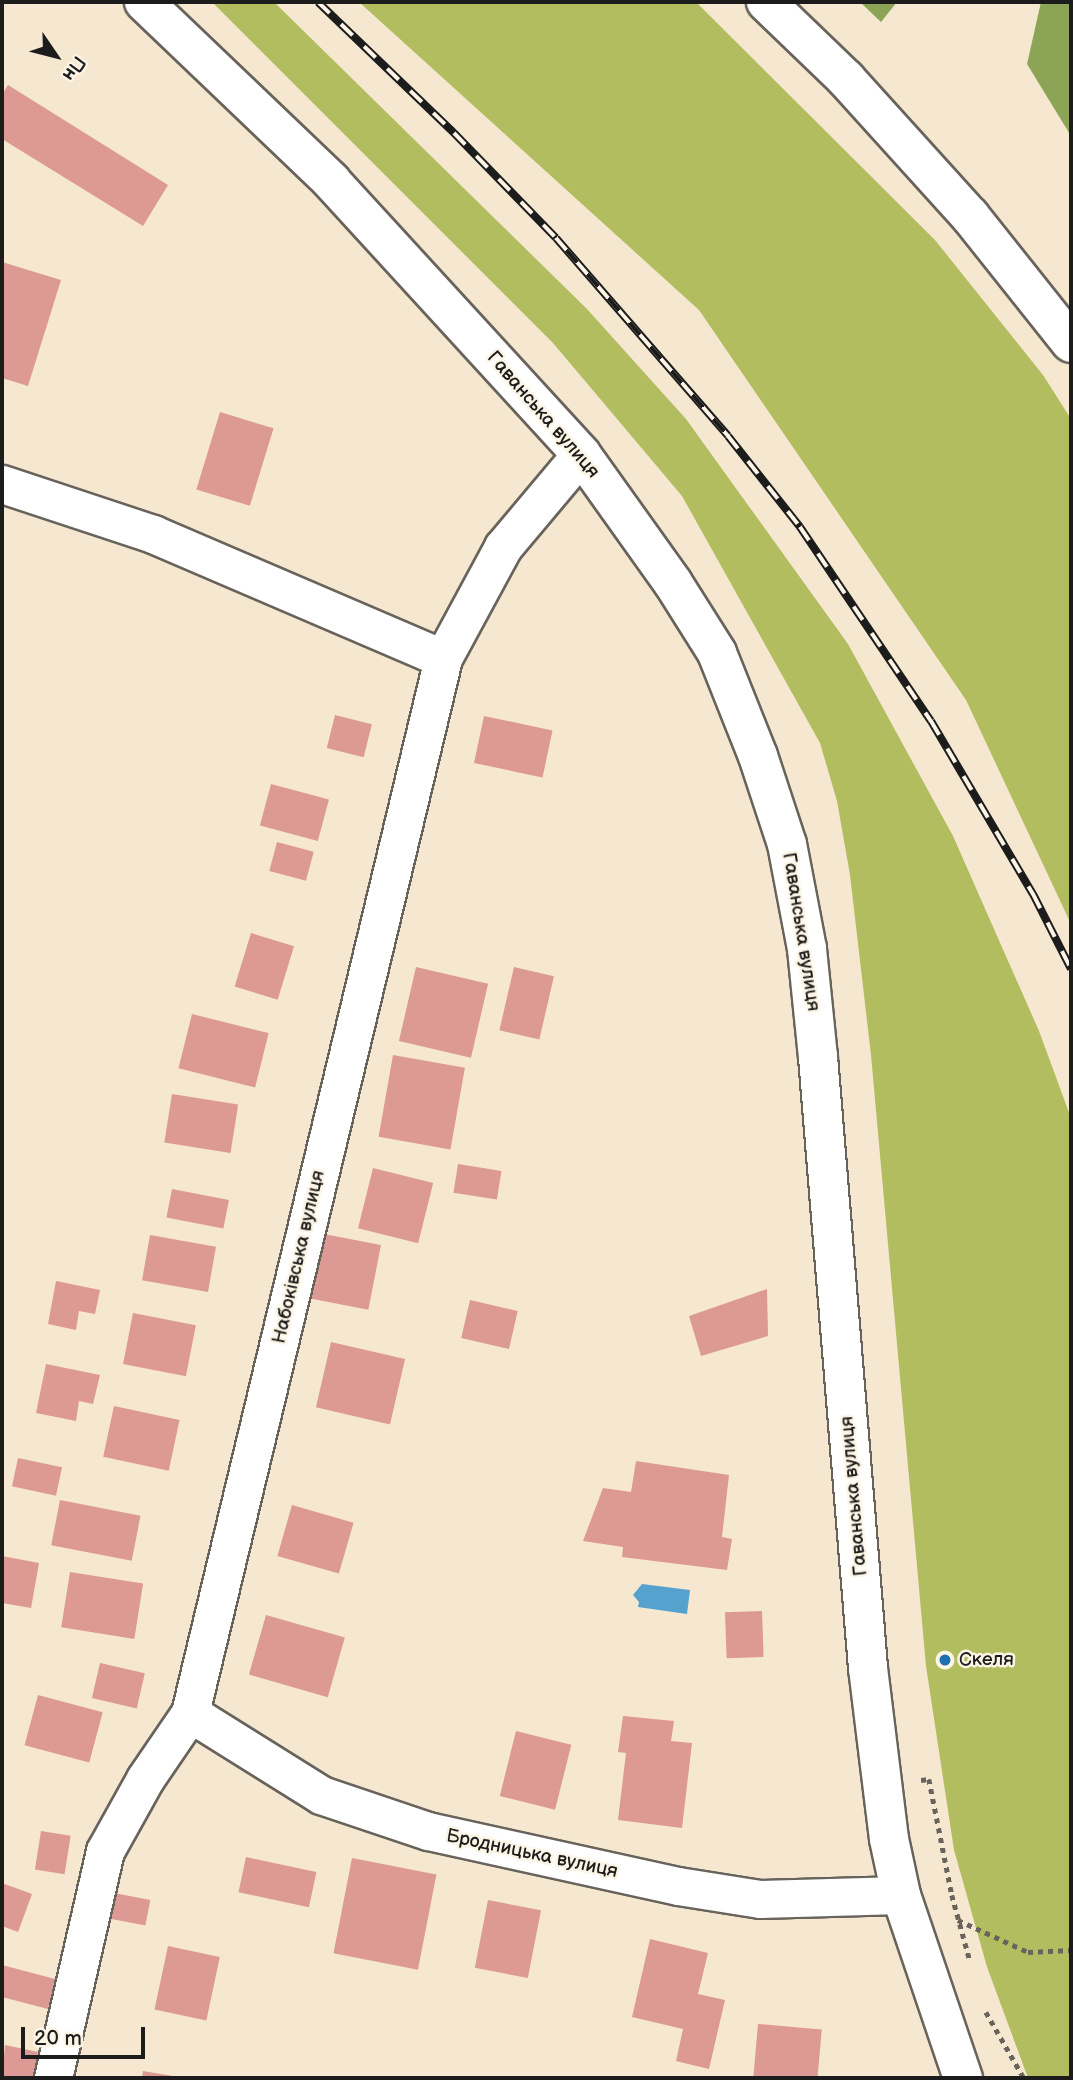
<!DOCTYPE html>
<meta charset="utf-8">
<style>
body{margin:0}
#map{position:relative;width:1073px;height:2080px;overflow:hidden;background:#f6e8d0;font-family:"Balsamiq Sans",sans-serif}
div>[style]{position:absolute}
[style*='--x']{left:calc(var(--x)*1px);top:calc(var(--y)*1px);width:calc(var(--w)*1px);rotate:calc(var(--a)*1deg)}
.green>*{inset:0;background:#b1bd5f}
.forest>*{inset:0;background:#8ca456}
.water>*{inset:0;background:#56a2ce}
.building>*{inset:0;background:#dd9993;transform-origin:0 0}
.path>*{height:4.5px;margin-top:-2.25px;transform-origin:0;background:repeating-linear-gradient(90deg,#68635b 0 5px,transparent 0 10px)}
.roads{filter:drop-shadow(2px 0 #68635b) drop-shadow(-2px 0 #68635b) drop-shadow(0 2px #68635b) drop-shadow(0 -2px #68635b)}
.minor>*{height:37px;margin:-18.5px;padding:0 18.5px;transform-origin:18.5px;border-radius:18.5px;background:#fff}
.tertiary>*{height:38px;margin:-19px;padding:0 19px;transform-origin:19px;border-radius:19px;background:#fff}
.secondary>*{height:38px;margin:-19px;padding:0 19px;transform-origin:19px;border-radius:19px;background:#fff}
.rail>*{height:8px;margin-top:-4px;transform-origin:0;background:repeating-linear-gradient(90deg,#fcf5e5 0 16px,#1c1c1c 0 32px);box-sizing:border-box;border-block:2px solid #1c1c1c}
.dots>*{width:19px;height:19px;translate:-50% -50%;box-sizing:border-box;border:4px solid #fcf5e5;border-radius:50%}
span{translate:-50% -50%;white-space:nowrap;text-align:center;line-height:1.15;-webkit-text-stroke:5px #fcf5e5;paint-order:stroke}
.street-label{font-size:19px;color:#1c1c1c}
.poi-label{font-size:19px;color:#1c1c1c}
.left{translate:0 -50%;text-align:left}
.frame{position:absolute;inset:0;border:4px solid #1c1c1c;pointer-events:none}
.north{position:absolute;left:21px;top:21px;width:70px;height:70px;-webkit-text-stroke:5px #fcf5e5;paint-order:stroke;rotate:125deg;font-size:19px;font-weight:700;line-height:28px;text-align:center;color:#1c1c1c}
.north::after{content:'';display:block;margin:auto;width:24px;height:32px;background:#1c1c1c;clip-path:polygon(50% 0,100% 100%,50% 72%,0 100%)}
.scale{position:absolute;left:21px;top:2027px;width:124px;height:32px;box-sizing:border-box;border:4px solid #1c1c1c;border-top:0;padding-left:9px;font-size:21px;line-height:24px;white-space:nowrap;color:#1c1c1c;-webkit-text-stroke:5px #fcf5e5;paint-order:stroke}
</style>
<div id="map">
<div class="green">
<div style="clip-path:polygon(212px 2px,274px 2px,587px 309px,686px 419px,848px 644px,953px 836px,1039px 1031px,1071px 1118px,1071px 2078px,1028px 2078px,987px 1967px,954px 1850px,926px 1666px,871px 1055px,850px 875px,837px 801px,820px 743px,682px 496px,553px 343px)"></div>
<div style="clip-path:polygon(359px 2px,696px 2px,935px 240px,1043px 375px,1071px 419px,1071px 924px,966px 700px,699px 310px)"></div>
</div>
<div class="forest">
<div style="clip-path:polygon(860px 2px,897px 2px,881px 22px)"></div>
<div style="clip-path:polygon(1041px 2px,1071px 2px,1071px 136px,1027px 64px)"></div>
</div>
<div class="water">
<div style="clip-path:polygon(642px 1584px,690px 1590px,687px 1614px,638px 1607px,639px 1602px,633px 1595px)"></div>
</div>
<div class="building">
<div style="clip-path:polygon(8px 85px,168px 185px,143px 226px,2px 139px,2px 95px)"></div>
<div style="clip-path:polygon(2px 262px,61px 280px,28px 386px,2px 378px)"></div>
<div style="left:220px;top:412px;width:56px;height:81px;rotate:17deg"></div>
<div style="left:335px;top:715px;width:38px;height:34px;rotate:14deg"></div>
<div style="left:484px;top:716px;width:70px;height:48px;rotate:12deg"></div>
<div style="left:271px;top:784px;width:60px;height:43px;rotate:15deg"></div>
<div style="left:277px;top:842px;width:38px;height:30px;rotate:15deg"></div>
<div style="left:251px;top:933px;width:45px;height:56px;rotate:17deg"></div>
<div style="left:416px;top:967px;width:74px;height:76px;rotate:13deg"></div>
<div style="left:514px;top:967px;width:41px;height:65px;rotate:13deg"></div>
<div style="left:192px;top:1014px;width:79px;height:56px;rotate:14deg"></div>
<div style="left:393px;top:1055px;width:73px;height:83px;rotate:10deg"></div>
<div style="left:172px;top:1094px;width:67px;height:49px;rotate:9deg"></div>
<div style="left:458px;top:1164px;width:44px;height:29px;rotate:9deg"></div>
<div style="left:373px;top:1168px;width:62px;height:62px;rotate:14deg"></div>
<div style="left:172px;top:1189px;width:58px;height:29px;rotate:11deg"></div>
<div style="left:324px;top:1234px;width:58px;height:66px;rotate:11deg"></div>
<div style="left:150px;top:1235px;width:67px;height:46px;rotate:10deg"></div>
<div style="clip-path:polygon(56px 1281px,100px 1290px,95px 1314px,79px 1311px,76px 1330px,48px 1324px)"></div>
<div style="clip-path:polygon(767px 1289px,768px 1336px,701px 1356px,689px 1316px)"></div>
<div style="left:470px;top:1300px;width:49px;height:39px;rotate:13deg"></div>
<div style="left:133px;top:1313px;width:64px;height:52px;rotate:11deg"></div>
<div style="left:331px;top:1342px;width:76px;height:67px;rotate:13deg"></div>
<div style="clip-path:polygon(46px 1364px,100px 1375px,93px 1404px,79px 1401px,76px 1421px,36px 1413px)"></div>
<div style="left:114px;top:1406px;width:67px;height:52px;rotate:12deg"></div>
<div style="left:18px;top:1458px;width:45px;height:29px;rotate:12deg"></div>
<div style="clip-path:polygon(636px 1461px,729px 1475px,722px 1537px,732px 1539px,727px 1570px,622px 1557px,623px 1547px,583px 1541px,603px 1488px,631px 1492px)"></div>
<div style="left:60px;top:1500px;width:82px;height:46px;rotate:11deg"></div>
<div style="left:292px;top:1505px;width:64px;height:53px;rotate:16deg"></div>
<div style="clip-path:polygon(2px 1556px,39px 1563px,31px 1608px,2px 1603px)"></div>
<div style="left:70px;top:1572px;width:74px;height:56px;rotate:9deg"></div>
<div style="left:762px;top:1611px;width:46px;height:37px;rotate:88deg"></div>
<div style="left:266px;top:1615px;width:82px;height:62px;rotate:16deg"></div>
<div style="left:100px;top:1663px;width:46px;height:36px;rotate:13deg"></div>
<div style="left:38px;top:1695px;width:67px;height:52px;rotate:15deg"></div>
<div style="clip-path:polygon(623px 1716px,674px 1721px,671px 1741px,692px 1743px,682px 1828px,618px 1820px,626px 1753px,618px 1752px)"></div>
<div style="left:516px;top:1731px;width:57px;height:67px;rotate:14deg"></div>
<div style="left:41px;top:1831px;width:30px;height:39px;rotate:9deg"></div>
<div style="left:246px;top:1857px;width:72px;height:36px;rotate:12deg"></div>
<div style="left:352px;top:1858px;width:86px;height:97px;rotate:11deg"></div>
<div style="clip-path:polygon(2px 1883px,32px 1894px,18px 1932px,2px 1926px)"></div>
<div style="left:114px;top:1893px;width:37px;height:26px;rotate:11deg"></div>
<div style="left:488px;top:1900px;width:54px;height:69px;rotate:11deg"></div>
<div style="clip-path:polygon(650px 1939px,708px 1953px,698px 1994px,725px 2000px,709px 2069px,676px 2061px,683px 2029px,632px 2017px)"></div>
<div style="left:168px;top:1946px;width:53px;height:65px;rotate:12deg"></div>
<div style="clip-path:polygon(2px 1965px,55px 1979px,48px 2009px,2px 1997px)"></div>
<div style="left:758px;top:2024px;width:64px;height:54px;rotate:5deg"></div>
<div style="clip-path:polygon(5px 2045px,38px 2052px,33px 2078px,2px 2078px)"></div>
<div style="clip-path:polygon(143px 2071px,179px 2077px,179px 2078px,142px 2078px)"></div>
</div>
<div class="path">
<div style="--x:921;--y:1780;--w:8;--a:-7"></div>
<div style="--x:929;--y:1779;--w:118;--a:78.8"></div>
<div style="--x:952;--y:1895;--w:68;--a:74.7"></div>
<div style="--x:958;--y:1920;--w:77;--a:24.6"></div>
<div style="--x:1028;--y:1952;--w:43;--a:-2.7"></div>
<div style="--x:986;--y:2012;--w:76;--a:60.1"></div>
</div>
<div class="roads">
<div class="minor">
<div style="--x:2;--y:484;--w:159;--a:18.3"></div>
<div style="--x:153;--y:534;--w:315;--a:23.2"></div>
<div style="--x:190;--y:1713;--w:155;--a:32"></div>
<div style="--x:321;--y:1795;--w:113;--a:18.6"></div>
<div style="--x:428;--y:1831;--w:256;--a:12.4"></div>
<div style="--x:678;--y:1886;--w:83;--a:9"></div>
<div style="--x:760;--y:1899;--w:141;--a:-1.6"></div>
<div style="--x:53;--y:2078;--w:233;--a:-77.1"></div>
<div style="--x:105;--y:1851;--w:82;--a:-60.9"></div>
<div style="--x:145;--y:1779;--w:80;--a:-55.7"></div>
<div style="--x:190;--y:1713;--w:1085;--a:-76.51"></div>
<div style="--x:443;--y:658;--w:126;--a:-61.6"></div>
<div style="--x:503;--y:547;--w:121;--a:-50"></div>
</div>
<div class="tertiary">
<div style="--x:144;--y:2;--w:259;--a:43.7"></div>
<div style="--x:331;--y:181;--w:370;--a:47.5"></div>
<div style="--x:581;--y:454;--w:158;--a:54.5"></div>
<div style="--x:673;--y:583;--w:83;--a:57.8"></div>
<div style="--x:717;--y:653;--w:111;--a:68.3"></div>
<div style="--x:758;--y:756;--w:93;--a:71.8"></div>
<div style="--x:787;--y:844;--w:107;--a:79.2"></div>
<div style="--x:807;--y:949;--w:109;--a:84.2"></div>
<div style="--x:818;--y:1057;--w:613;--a:85.32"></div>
<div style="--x:868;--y:1668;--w:172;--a:83"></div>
<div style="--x:889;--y:1839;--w:57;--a:77.9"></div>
<div style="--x:901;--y:1895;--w:193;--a:71.3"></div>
</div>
<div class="secondary">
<div style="--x:766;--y:2;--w:111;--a:43.9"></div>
<div style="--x:846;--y:79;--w:185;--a:47.9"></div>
<div style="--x:970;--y:216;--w:162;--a:51.5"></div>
</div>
</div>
<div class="rail">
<div style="--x:318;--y:2;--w:189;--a:43.9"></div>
<div style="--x:454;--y:133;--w:146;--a:45.8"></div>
<div style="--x:556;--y:238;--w:262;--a:49"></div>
<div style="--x:728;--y:436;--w:116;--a:51.6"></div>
<div style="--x:800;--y:527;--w:234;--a:56"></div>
<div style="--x:931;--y:721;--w:201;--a:59.5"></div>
<div style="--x:1033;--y:894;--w:84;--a:63.1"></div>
</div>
<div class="dots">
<div style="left:945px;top:1660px;background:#1f6fb2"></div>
</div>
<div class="street-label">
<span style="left:543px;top:415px;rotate:49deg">Гаванська вулиця</span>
<span style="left:801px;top:932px;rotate:81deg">Гаванська вулиця</span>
<span style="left:299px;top:1257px;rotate:-77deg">Набоківська вулиця</span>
<span style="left:854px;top:1496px;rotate:-95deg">Гаванська вулиця</span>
<span style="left:532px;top:1854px;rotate:12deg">Бродницька вулиця</span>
</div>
<div class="poi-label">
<span class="left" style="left:959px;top:1660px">Скеля</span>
</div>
<div class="frame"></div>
<div class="north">Пн</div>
<div class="scale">20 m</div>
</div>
